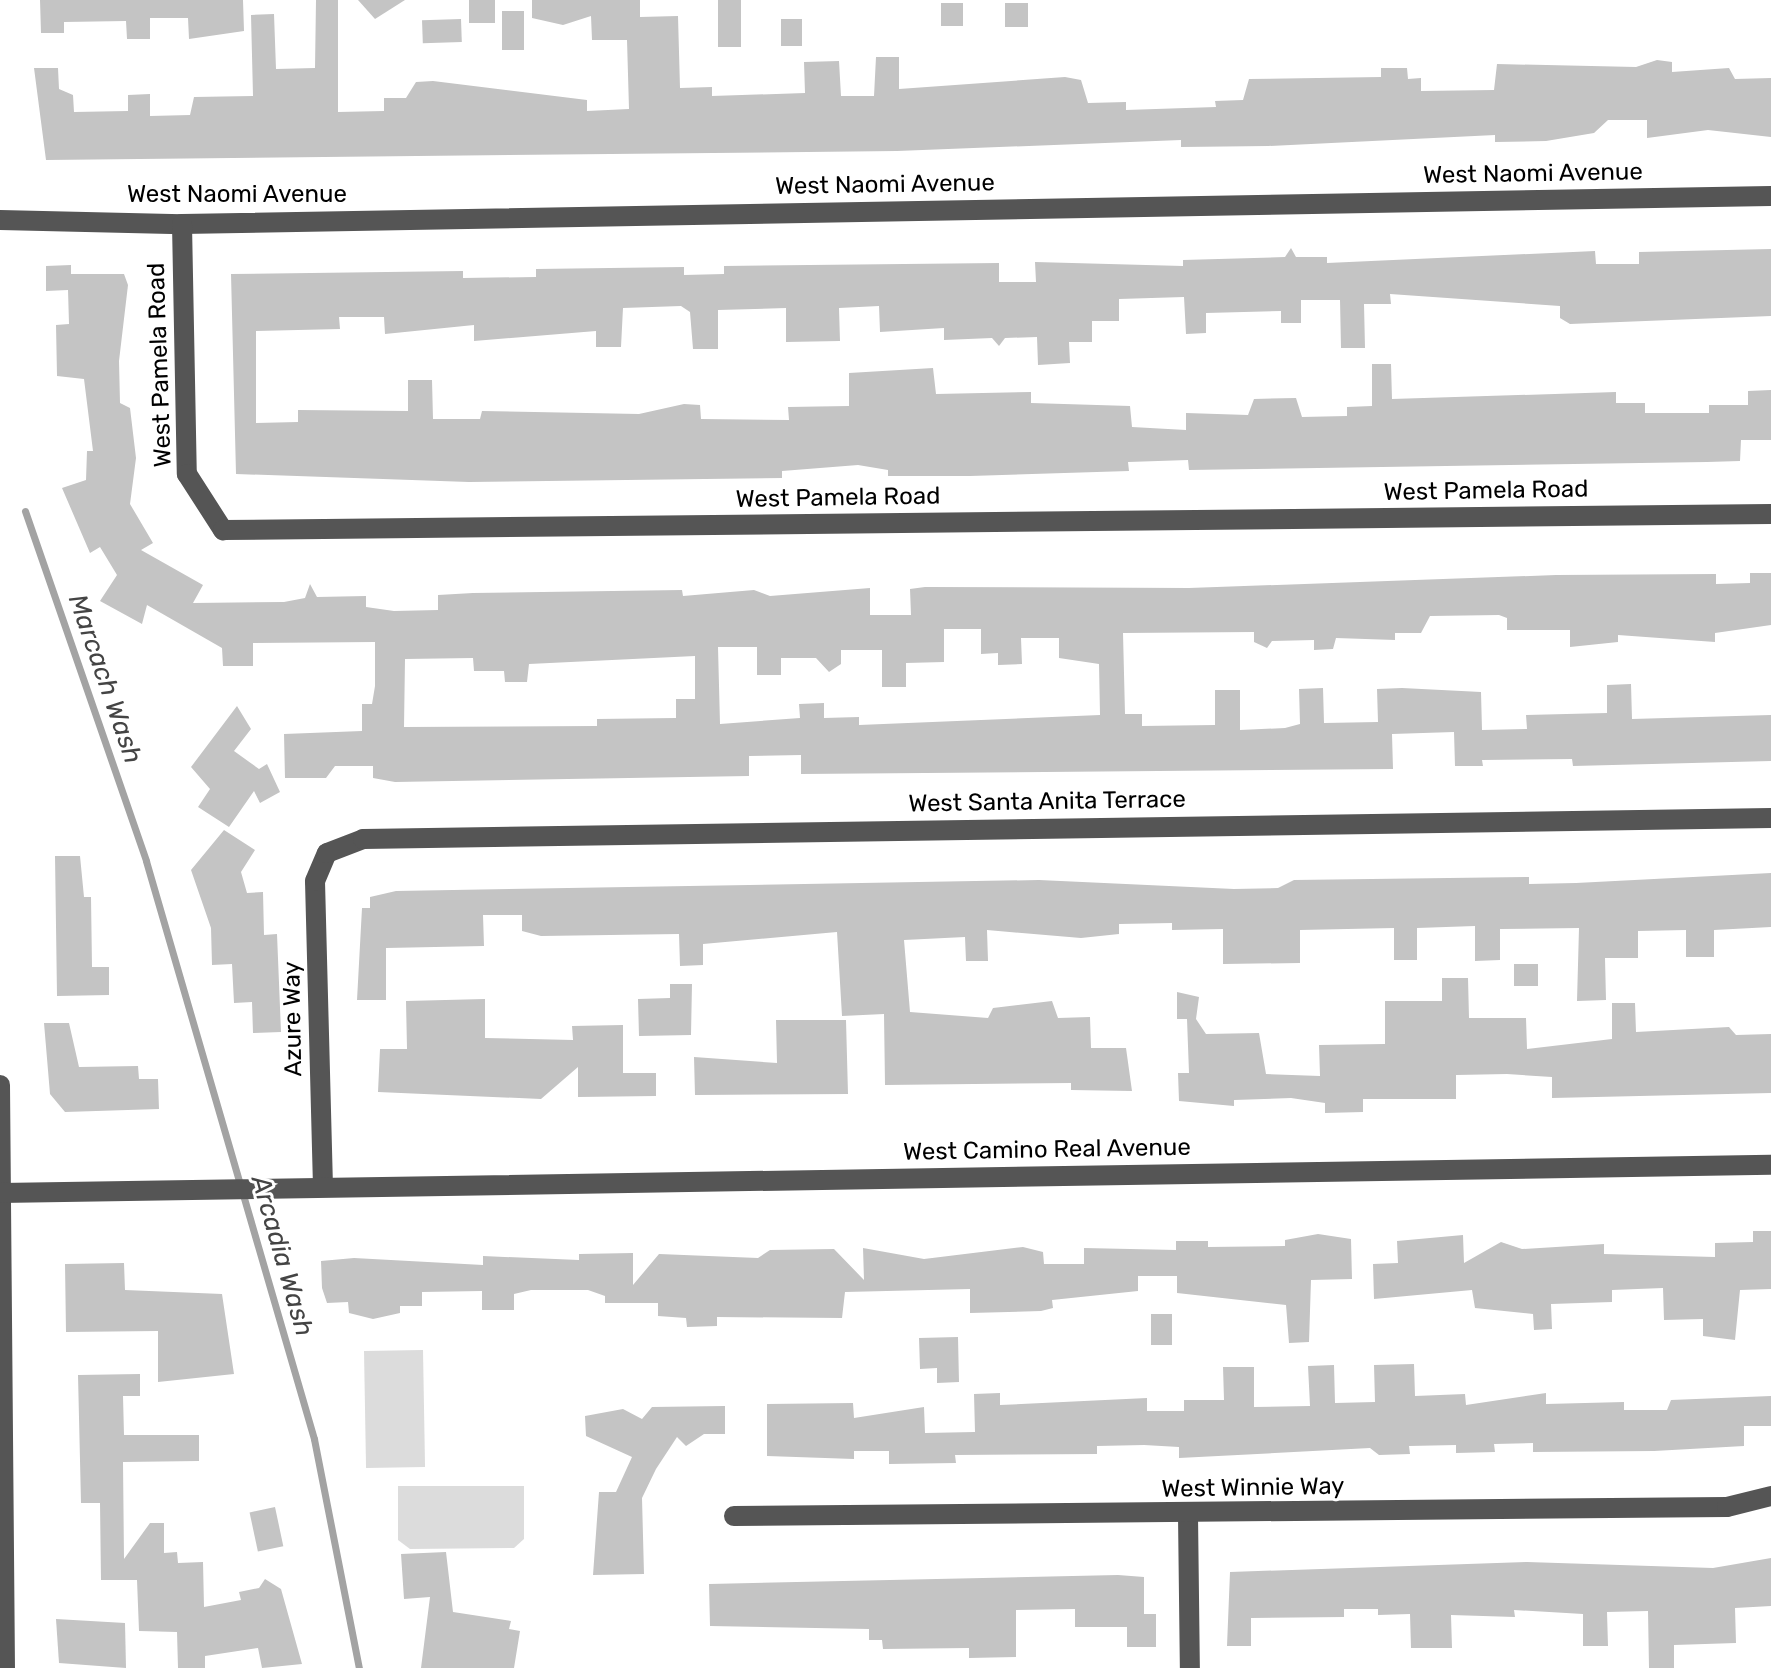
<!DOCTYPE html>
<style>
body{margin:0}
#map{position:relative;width:1771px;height:1668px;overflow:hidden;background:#fff;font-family:Rubik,sans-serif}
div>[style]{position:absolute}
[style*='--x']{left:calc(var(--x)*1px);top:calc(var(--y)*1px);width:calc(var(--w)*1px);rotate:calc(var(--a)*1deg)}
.green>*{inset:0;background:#dcdcdc;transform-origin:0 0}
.stream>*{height:7px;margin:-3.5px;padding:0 3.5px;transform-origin:3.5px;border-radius:3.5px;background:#a3a3a3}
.building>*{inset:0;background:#c4c4c4;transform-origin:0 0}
.minor>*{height:20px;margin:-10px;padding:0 10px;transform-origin:10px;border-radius:10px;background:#555}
span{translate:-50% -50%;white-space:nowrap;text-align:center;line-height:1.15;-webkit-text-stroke:6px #fff;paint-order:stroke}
.street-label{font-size:24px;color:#000}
.water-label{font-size:26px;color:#444;font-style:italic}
</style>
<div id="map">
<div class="green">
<div style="left:423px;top:1350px;width:117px;height:59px;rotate:89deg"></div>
<div style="clip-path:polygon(398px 1486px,524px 1486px,524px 1539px,514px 1548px,410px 1549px,398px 1540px)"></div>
</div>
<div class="stream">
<div style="--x:25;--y:511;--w:370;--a:70.9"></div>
<div style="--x:146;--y:861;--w:602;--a:73.79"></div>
<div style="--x:314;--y:1439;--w:233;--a:78.9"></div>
</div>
<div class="building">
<div style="clip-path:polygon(40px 0,243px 0,244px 31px,189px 39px,188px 18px,150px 18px,150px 39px,127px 39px,126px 21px,64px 22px,64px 33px,41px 33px)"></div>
<div style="clip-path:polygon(316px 0,338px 0,338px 112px,384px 111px,384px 98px,406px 98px,416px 82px,433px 81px,587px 100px,587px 111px,629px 109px,627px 40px,592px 40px,591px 16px,563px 25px,532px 18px,532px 0,640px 0,640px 17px,678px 16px,680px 88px,712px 87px,712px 96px,805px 93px,804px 62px,839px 61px,841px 96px,874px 96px,876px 57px,899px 57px,899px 89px,1065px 77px,1081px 80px,1088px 103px,1126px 102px,1126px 110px,1216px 107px,1215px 101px,1243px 100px,1249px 79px,1381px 77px,1381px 68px,1407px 68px,1408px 79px,1421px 78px,1421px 91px,1494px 90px,1497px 64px,1636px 67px,1657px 60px,1672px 62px,1672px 72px,1729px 68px,1735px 79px,1771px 78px,1771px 137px,1708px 130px,1647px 138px,1647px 120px,1608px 120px,1594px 133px,1546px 141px,1495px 142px,1495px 135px,1268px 146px,1181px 147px,1181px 140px,897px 151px,46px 160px,34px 68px,58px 68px,59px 89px,73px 95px,74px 112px,128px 111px,128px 95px,150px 94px,150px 116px,190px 115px,194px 97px,253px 96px,251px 15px,274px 14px,276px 69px,315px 68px)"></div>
<div style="clip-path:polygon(358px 0,405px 0,375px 19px)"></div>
<div style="left:469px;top:0;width:26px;height:23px"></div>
<div style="left:718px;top:0;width:23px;height:47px"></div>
<div style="left:941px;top:3px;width:22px;height:23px"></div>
<div style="left:1005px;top:3px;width:23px;height:24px"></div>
<div style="left:502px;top:11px;width:22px;height:39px"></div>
<div style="left:461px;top:19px;width:23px;height:39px;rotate:88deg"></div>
<div style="left:781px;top:19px;width:21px;height:27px"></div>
<div style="clip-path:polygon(1291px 248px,1296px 257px,1327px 257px,1327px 263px,1595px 251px,1596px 264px,1639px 264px,1639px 252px,1771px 249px,1771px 316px,1570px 324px,1560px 318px,1560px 306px,1390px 294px,1391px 304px,1364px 304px,1365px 348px,1341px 348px,1340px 300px,1301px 300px,1301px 323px,1281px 323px,1281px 311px,1206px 313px,1206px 333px,1186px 334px,1184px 297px,1119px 299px,1119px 321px,1092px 321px,1092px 342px,1069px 342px,1070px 363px,1038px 365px,1037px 337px,1005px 338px,999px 346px,992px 338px,944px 340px,944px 328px,880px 332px,879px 306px,839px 308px,840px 341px,786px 342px,786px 308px,718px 310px,718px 349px,693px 349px,690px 312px,681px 306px,623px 308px,621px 347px,596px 347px,596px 331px,474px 341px,474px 325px,385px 334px,384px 317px,339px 317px,340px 329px,256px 331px,256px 423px,298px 422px,298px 410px,408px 411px,408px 380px,432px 380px,433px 419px,480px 419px,482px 411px,639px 414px,684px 404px,700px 405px,701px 419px,789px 420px,788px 407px,849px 406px,849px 373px,933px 368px,936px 394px,1031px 392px,1031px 403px,1130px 406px,1132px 427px,1186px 430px,1186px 413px,1248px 415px,1254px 399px,1296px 398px,1302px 417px,1347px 416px,1347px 407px,1372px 406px,1372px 364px,1391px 364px,1392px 399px,1616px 392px,1616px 403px,1645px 403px,1645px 413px,1709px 413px,1709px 405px,1748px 405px,1748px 391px,1771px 390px,1771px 440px,1741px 440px,1740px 461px,1707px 462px,1189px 470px,1188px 460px,1128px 462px,1129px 471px,970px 476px,888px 476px,888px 470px,858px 465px,782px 471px,782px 478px,469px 482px,236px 474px,231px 274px,463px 271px,463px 278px,536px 277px,536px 269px,684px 267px,684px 275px,724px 274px,724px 266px,999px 263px,999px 282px,1036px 282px,1035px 262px,1183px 266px,1183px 260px,1285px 257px)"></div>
<div style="clip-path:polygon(evenodd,71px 265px,71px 274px,124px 274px,128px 285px,119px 361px,120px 403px,130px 408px,136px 458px,130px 504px,153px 543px,141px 550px,203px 585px,193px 603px,284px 602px,305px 598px,310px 584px,317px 597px,366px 596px,366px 607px,394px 611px,438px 610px,438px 595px,473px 593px,682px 590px,683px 596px,754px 590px,770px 596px,870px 588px,870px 615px,911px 615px,910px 589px,925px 587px,1189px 588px,1556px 575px,1716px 574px,1716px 584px,1750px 583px,1750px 573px,1771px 573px,1771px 625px,1715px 633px,1715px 642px,1618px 635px,1618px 642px,1570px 647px,1570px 630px,1507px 630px,1507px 618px,1499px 615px,1430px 616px,1421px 633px,1395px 633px,1395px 640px,1336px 638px,1333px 649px,1314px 650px,1314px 640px,1272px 641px,1267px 648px,1254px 642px,1254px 632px,1123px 633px,1125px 714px,1142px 714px,1142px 726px,1215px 725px,1215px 690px,1240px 690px,1240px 730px,1285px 728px,1300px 724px,1299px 689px,1323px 688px,1324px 723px,1378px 722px,1377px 689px,1402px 688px,1481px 692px,1482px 730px,1527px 729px,1526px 715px,1607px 713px,1607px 685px,1631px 684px,1632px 719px,1771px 715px,1771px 761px,1573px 766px,1572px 759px,1482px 760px,1483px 766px,1455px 766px,1454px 732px,1392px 734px,1393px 769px,801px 774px,801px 755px,749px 756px,749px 776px,395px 782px,373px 778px,373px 766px,335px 766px,326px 778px,285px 778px,284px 734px,362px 731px,362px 704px,372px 704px,375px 686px,375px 642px,253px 643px,253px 666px,223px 666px,222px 648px,147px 605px,142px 624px,100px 601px,117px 575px,100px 547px,90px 553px,62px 488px,86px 480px,87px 451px,93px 451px,84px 379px,57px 376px,56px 325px,69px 324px,68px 290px,46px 291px,46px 266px,71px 265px,944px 629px,981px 629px,981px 654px,998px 653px,998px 665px,1022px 664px,1021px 638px,1059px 638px,1059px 658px,1099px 664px,1100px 715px,859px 725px,859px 717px,824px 718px,824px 703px,799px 704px,800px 718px,720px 724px,718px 647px,757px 647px,757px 675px,781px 675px,781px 658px,816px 658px,829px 672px,841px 664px,841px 650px,882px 650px,882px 687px,906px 687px,906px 663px,944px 662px,944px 629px,71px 265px,695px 656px,695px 699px,676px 699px,676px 718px,597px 719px,597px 726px,404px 727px,405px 659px,473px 658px,474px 671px,504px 671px,505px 682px,527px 682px,529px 664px,695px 656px)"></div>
<div style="clip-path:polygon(237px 706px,251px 729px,234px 751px,259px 769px,267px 764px,280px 792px,260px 803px,254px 791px,229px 827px,198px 807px,210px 789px,191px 767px)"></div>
<div style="clip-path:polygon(224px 830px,255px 850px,241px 872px,247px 893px,263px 892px,264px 935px,277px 934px,281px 1032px,253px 1033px,252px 1002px,234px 1003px,232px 964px,212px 965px,211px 928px,191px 870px)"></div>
<div style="clip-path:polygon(55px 856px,80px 856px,84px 897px,91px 897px,92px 967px,109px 967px,109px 995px,57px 996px)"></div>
<div style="clip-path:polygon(1771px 873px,1771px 927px,1714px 930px,1714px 957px,1686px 957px,1686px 930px,1638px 931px,1638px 958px,1605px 958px,1606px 1000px,1577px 1001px,1579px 928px,1500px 929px,1500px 960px,1475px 961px,1475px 926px,1417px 928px,1417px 960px,1394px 960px,1394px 928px,1300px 930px,1300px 963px,1223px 964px,1223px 929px,1172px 930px,1172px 923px,1119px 924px,1119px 934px,1081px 938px,987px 930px,988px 961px,966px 961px,965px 937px,904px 940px,910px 1012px,988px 1018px,993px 1008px,1052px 1001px,1058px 1018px,1090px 1017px,1091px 1048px,1126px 1048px,1132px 1091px,1071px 1090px,1071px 1083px,885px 1085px,884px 1014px,842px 1016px,837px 932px,703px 944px,703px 965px,680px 966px,679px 934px,541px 936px,522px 931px,522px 915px,483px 915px,484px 946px,386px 948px,386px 1000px,357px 1000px,362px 908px,370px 908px,370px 897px,396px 891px,1039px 880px,1234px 889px,1278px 888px,1294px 880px,1529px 877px,1529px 884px,1576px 883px)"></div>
<div style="left:1514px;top:964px;width:24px;height:22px"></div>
<div style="clip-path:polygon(1442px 978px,1468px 978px,1469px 1018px,1526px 1018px,1527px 1049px,1612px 1039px,1612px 1003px,1635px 1003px,1636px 1032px,1729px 1027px,1736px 1035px,1771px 1034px,1771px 1093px,1552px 1098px,1552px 1077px,1507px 1074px,1456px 1075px,1456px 1099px,1363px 1099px,1363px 1112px,1325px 1113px,1325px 1103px,1291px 1098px,1234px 1100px,1234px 1106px,1179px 1101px,1178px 1073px,1189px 1073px,1187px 1019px,1177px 1019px,1177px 992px,1199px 997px,1196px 1019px,1206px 1034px,1259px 1033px,1266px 1074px,1320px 1076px,1319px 1045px,1385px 1044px,1385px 1001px,1442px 1001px)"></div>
<div style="clip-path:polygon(670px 984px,692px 984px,691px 1035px,639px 1036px,638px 999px,670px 998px)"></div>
<div style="clip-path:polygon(485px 999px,485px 1038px,573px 1040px,572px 1026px,623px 1025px,623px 1073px,656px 1073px,656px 1096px,578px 1097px,578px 1067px,541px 1099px,378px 1092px,380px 1049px,407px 1049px,406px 1001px)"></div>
<div style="clip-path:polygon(776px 1020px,846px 1020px,848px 1094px,695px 1095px,694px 1057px,777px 1063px)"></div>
<div style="clip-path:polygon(44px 1023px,69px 1023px,79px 1067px,138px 1066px,139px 1079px,158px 1079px,159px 1109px,65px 1112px,50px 1094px)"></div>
<div style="clip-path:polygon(1753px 1231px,1771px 1231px,1771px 1289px,1740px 1290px,1735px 1340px,1703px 1336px,1703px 1319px,1664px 1320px,1663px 1288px,1612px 1290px,1612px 1302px,1551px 1304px,1552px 1329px,1534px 1330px,1533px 1314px,1475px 1308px,1472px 1290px,1374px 1299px,1373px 1264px,1398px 1263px,1397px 1241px,1463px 1235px,1464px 1263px,1501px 1242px,1522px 1249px,1604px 1244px,1604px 1254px,1715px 1257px,1715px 1243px,1753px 1242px)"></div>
<div style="clip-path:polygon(1318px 1234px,1351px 1239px,1352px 1279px,1311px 1280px,1309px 1342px,1289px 1343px,1286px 1305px,1177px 1293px,1177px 1276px,1138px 1276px,1138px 1291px,1052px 1300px,1053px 1308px,1041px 1311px,970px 1313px,970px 1289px,845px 1292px,842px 1318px,717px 1317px,717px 1326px,687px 1327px,686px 1318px,658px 1316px,658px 1303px,605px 1303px,605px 1296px,588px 1290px,531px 1290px,514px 1294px,514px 1310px,482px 1310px,482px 1291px,422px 1292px,422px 1306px,400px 1306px,400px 1313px,373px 1319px,349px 1313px,348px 1302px,327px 1303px,322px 1288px,321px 1261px,354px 1258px,483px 1265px,483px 1256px,579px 1260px,579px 1254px,633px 1253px,633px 1285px,659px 1254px,758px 1258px,770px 1250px,834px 1249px,864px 1280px,863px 1248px,924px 1259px,1023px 1247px,1043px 1252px,1044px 1264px,1084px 1264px,1084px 1248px,1176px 1250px,1176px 1241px,1208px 1241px,1208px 1247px,1285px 1246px,1285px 1240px)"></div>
<div style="clip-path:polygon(124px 1263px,125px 1290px,222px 1294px,234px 1374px,158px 1382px,158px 1331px,66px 1332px,65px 1264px)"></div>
<div style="left:1151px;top:1314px;width:21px;height:31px"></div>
<div style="clip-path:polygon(958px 1337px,959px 1382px,937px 1383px,937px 1368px,920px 1369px,919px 1338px)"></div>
<div style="clip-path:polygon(1414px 1364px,1415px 1396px,1465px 1394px,1466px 1405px,1546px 1393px,1546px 1404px,1624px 1402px,1624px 1410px,1667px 1410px,1671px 1400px,1771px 1396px,1771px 1426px,1744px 1426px,1744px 1446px,1654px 1451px,1533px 1452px,1533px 1443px,1494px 1444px,1495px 1452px,1456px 1453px,1456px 1445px,1409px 1446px,1410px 1454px,1379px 1455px,1370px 1448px,1179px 1458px,1179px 1447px,1144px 1445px,1097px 1446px,1097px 1454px,955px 1455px,956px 1463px,889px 1464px,889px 1451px,854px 1451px,854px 1459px,767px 1456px,767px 1404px,853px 1403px,854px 1418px,924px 1407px,925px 1433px,975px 1432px,974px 1394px,1000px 1393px,1000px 1405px,1147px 1398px,1147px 1411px,1184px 1411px,1184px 1400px,1224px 1400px,1223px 1367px,1254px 1367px,1254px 1407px,1310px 1406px,1308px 1366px,1334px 1365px,1335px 1403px,1375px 1402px,1374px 1365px)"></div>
<div style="clip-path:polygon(140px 1374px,140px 1396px,123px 1396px,124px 1435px,199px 1435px,199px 1461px,123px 1462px,124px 1559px,150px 1523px,164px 1523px,164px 1553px,177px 1552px,178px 1563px,203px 1562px,204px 1607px,241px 1600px,239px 1592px,259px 1588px,265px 1579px,281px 1589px,302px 1664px,262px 1668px,258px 1648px,205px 1656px,205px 1668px,178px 1668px,177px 1632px,139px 1631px,137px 1580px,101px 1580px,100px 1503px,81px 1503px,78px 1375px)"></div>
<div style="clip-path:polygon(725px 1406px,725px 1434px,704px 1434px,686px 1446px,677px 1437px,656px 1469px,642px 1498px,644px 1574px,593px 1575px,599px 1492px,616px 1492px,632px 1457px,586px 1436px,585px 1416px,623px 1409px,642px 1419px,652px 1407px)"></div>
<div style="left:275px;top:1507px;width:40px;height:26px;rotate:78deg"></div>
<div style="clip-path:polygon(446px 1552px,453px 1612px,511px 1621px,509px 1629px,520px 1631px,514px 1668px,421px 1668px,430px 1597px,404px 1599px,401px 1554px)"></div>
<div style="clip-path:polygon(1771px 1558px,1771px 1606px,1735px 1608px,1736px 1643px,1674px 1645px,1674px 1668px,1649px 1668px,1648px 1611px,1607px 1612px,1608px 1646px,1583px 1646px,1583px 1614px,1514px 1610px,1515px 1617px,1451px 1615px,1452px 1648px,1411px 1648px,1410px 1614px,1378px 1615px,1378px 1609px,1344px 1609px,1344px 1617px,1251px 1618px,1251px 1646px,1227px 1646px,1230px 1572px,1527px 1562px,1713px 1568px)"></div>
<div style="clip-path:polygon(1118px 1575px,1144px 1577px,1144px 1614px,1156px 1614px,1156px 1647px,1127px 1647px,1127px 1627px,1075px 1627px,1075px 1609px,1016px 1610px,1016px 1657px,969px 1658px,969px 1648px,883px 1649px,882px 1640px,869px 1640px,869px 1629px,710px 1626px,709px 1584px)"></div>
<div style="clip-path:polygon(56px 1619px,125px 1623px,126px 1668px,59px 1663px)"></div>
</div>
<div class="minor">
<div style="--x:0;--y:220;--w:182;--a:1.3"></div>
<div style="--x:182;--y:224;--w:1589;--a:-1.01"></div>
<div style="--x:182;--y:224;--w:250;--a:88.9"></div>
<div style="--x:187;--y:474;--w:67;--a:57.3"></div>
<div style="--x:223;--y:530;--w:1548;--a:-0.59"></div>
<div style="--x:0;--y:1085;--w:583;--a:89.51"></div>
<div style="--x:323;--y:1187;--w:306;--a:-91.5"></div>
<div style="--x:315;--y:881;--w:30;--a:-67"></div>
<div style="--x:327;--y:853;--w:39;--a:-21"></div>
<div style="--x:363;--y:839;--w:1408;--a:-0.85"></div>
<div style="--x:0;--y:1193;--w:1771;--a:-0.91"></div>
<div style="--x:1188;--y:1515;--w:153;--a:89.3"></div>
<div style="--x:734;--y:1516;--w:993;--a:-0.52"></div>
<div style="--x:1727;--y:1507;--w:45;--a:-14"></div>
</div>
<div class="street-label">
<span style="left:1533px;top:174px;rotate:-1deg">West Naomi Avenue</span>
<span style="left:885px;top:185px;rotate:-1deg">West Naomi Avenue</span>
<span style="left:237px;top:195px">West Naomi Avenue</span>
<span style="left:160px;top:365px;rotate:-92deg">West Pamela Road</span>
<span style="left:1486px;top:491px;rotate:-1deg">West Pamela Road</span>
<span style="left:838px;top:498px;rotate:-1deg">West Pamela Road</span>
<span style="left:1047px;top:802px;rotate:-1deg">West Santa Anita Terrace</span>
<span style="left:293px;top:1019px;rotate:-91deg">Azure Way</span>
<span style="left:1047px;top:1150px;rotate:-1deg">West Camino Real Avenue</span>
<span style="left:1253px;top:1488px;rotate:-1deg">West Winnie Way</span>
</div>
<div class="water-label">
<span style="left:105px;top:679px;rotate:71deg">Marcach Wash</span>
<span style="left:282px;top:1256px;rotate:74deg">Arcadia Wash</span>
</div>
</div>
